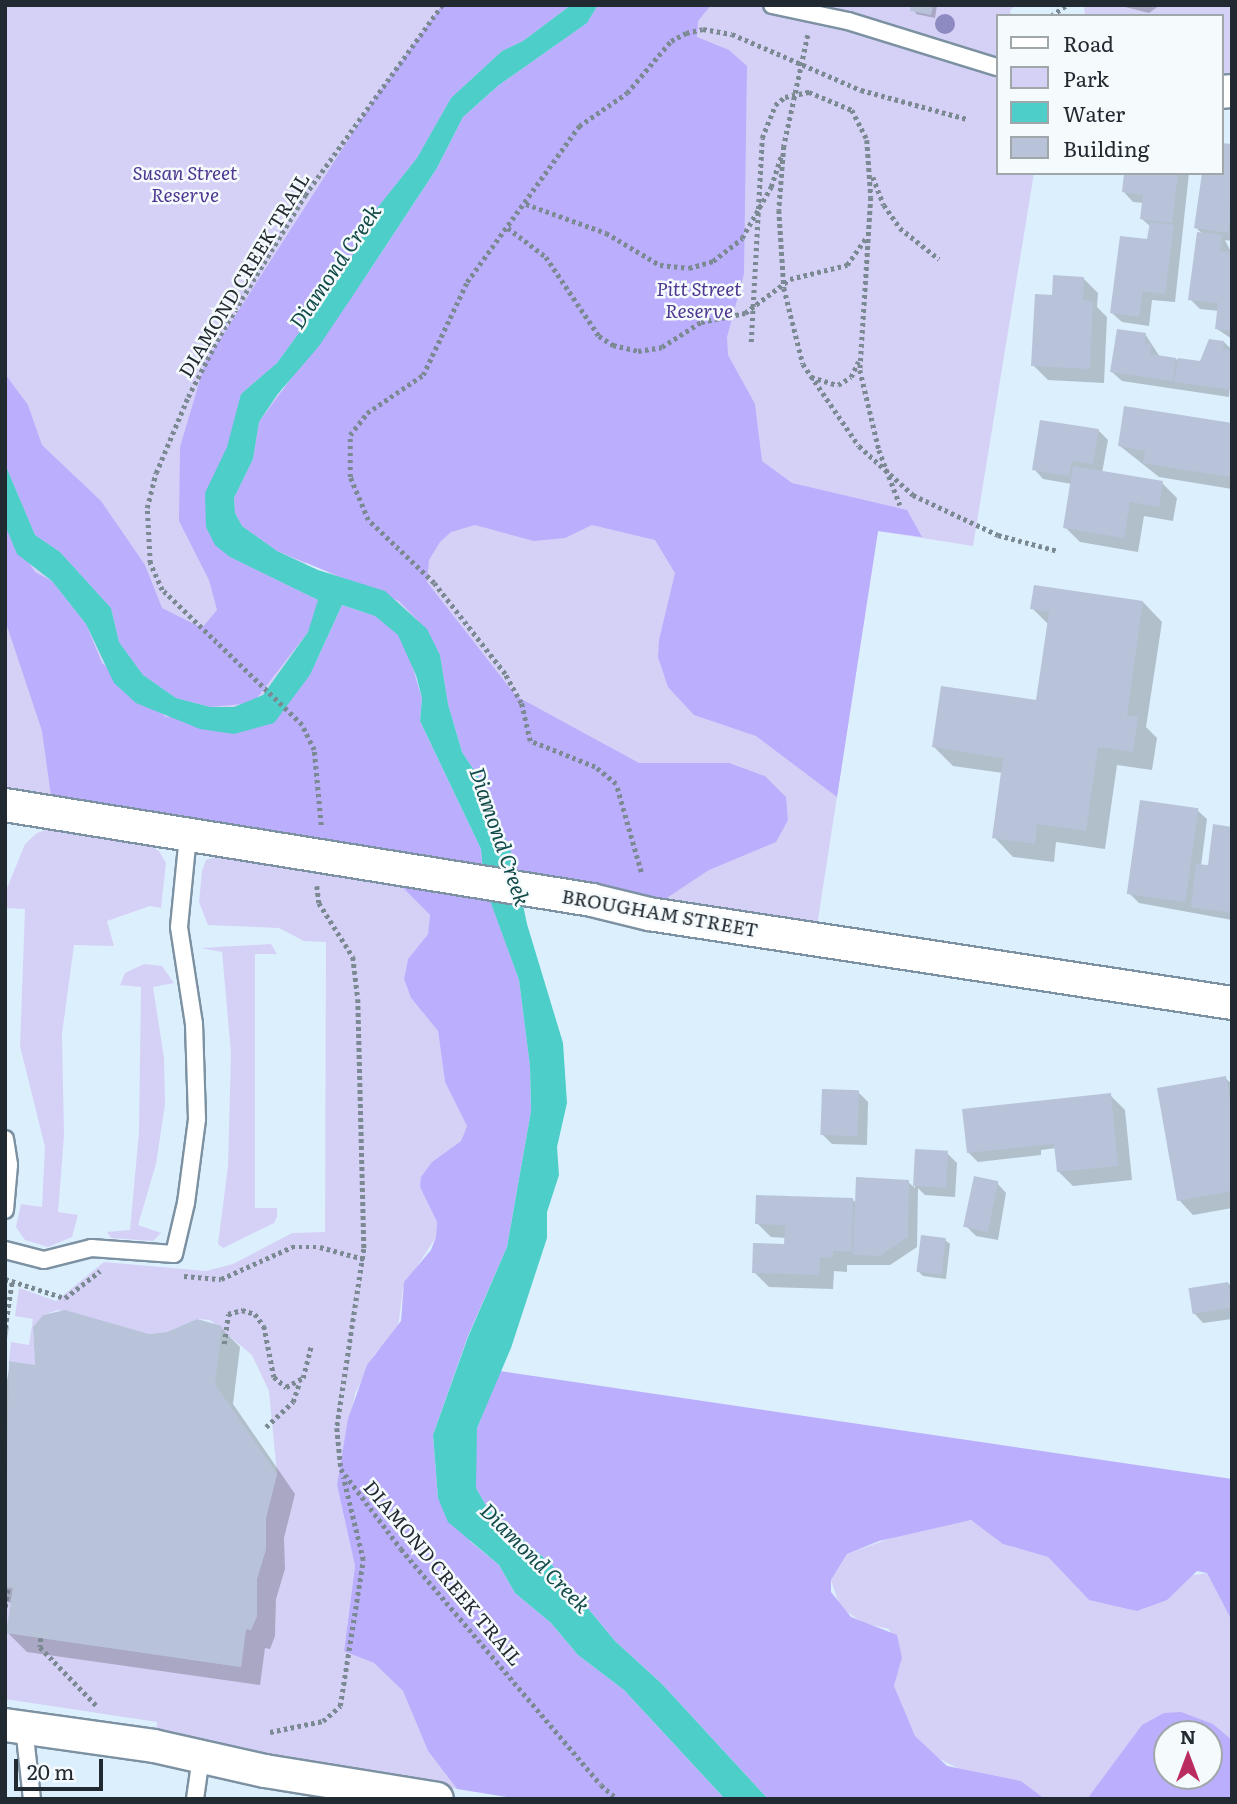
<!DOCTYPE html>
<style>
body{margin:0}
#map{position:relative;width:1237px;height:1804px;overflow:hidden;background:#dceffd;font-family:Literata,serif}
div>[style]{position:absolute}
[style*='--x']{left:calc(var(--x)*1px);top:calc(var(--y)*1px);width:calc(var(--w)*1px);rotate:calc(var(--a)*1deg)}
.green>*{inset:0;background:#d5d1f6}
.forest>*{inset:0;background:#baaefd}
.water>*{inset:0;background:#4ecec8}
.shadow>*{inset:0;background:#0003}
.building>*{inset:0;background:#b8c3da;transform-origin:0 0}
.path>*{height:4.5px;margin-top:-2.25px;transform-origin:0;background:repeating-linear-gradient(90deg,#7b8993 0 3.5px,transparent 0 7px)}
.roads{filter:drop-shadow(2px 0 #7c91a2) drop-shadow(-2px 0 #7c91a2) drop-shadow(0 2px #7c91a2) drop-shadow(0 -2px #7c91a2)}
.service>*{height:16px;margin:-8px;padding:0 8px;transform-origin:8px;border-radius:8px;background:#fff}
.minor>*{height:32px;margin:-16px;padding:0 16px;transform-origin:16px;border-radius:16px;background:#fff}
.trees>*{width:20px;height:20px;margin:-10px;border-radius:50%;background:#8d8ac2}
span{translate:-50% -50%;white-space:nowrap;text-align:center;line-height:1.15;-webkit-text-stroke:5px #f5fafd;paint-order:stroke}
.park-label{font-size:19px;color:#4d3791;font-style:italic}
.street-label{font-size:19px;color:#212a31}
.water-label{font-size:21px;color:#124a48;font-style:italic}
.frame{position:absolute;inset:0;border:7px solid #212a31;pointer-events:none}
.legend{position:absolute;left:996px;top:14px;width:228px;height:161px;box-sizing:border-box;background:#f5fafd;border:2px solid #a0a7ab;margin:0;padding:9px 12px;list-style:none;font-size:21px;color:#212a31}
.legend li{display:flex;align-items:center;gap:14px;height:35px}
.legend b{width:35px;border:2px solid #a0a7ab}
.north{position:absolute;left:1153px;top:1720px;width:70px;height:70px;box-sizing:border-box;background:#f5fafd;border:2px solid #a0a7ab;border-radius:50%;rotate:0deg;font-size:19px;font-weight:700;line-height:28px;text-align:center;color:#212a31}
.north::after{content:'';display:block;margin:auto;width:24px;height:32px;background:#ba2c5f;clip-path:polygon(50% 0,100% 100%,50% 72%,0 100%)}
.scale{position:absolute;left:14px;top:1759px;width:89px;height:32px;box-sizing:border-box;border:4px solid #212a31;border-top:0;padding-left:9px;font-size:21px;line-height:24px;white-space:nowrap;color:#212a31;-webkit-text-stroke:5px #f5fafd;paint-order:stroke}
</style>
<div id="map">
<div class="green">
<div style="clip-path:polygon(5px 5px,571px 5px,523px 41px,277px 363px,345px 847px,5px 789px)"></div>
<div style="clip-path:polygon(598px 5px,1017px 5px,1010px 10px,1011px 16px,997px 16px,997px 173px,1034px 173px,973px 546px,878px 531px,817px 926px,594px 891px,245px 472px,556px 44px,596px 12px)"></div>
<div style="clip-path:polygon(1084px 5px,1232px 5px,1232px 75px,1221px 76px,1221px 16px,1085px 16px)"></div>
<div style="clip-path:polygon(52px 828px,147px 843px,159px 851px,166px 863px,161px 908px,150px 906px,107px 921px,114px 946px,74px 945px,62px 1034px,64px 1136px,58px 1212px,78px 1215px,72px 1237px,48px 1247px,25px 1240px,16px 1227px,21px 1204px,42px 1207px,45px 1147px,20px 1046px,25px 909px,5px 908px,5px 893px,25px 844px,37px 833px)"></div>
<div style="clip-path:polygon(219px 856px,399px 884px,430px 915px,428px 934px,408px 959px,404px 979px,411px 998px,438px 1031px,445px 1082px,467px 1126px,461px 1141px,432px 1162px,420px 1187px,437px 1222px,436px 1237px,403px 1288px,398px 1328px,374px 1355px,355px 1394px,337px 1485px,355px 1566px,344px 1650px,374px 1663px,403px 1691px,428px 1751px,457px 1789px,260px 1756px,156px 1732px,157px 1722px,5px 1699px,5px 1587px,13px 1588px,7px 1633px,241px 1667px,246px 1629px,251px 1630px,257px 1616px,257px 1579px,266px 1549px,266px 1518px,277px 1474px,269px 1391px,252px 1355px,210px 1320px,197px 1319px,167px 1332px,149px 1334px,58px 1310px,43px 1315px,33px 1327px,35px 1365px,9px 1361px,11px 1342px,29px 1345px,33px 1319px,15px 1316px,19px 1288px,56px 1301px,104px 1262px,206px 1271px,233px 1264px,292px 1233px,325px 1232px,326px 942px,304px 941px,279px 928px,208px 925px,199px 902px,202px 871px,206px 860px)"></div>
<div style="clip-path:polygon(271px 944px,277px 954px,255px 954px,255px 1208px,277px 1208px,277px 1217px,274px 1223px,223px 1248px,218px 1244px,228px 1166px,231px 1053px,222px 952px,201px 948px)"></div>
<div style="clip-path:polygon(144px 964px,162px 966px,174px 983px,153px 987px,164px 1058px,165px 1104px,156px 1164px,138px 1225px,161px 1233px,153px 1241px,111px 1238px,107px 1232px,130px 1230px,139px 1132px,141px 987px,120px 985px,125px 973px)"></div>
<div style="clip-path:polygon(962px 1519px,979px 1522px,1013px 1547px,1048px 1557px,1089px 1600px,1167px 1600px,1189px 1576px,1207px 1573px,1232px 1621px,1232px 1740px,1213px 1724px,1142px 1726px,1087px 1799px,1045px 1799px,1021px 1781px,967px 1773px,930px 1754px,915px 1736px,899px 1702px,894px 1686px,902px 1658px,889px 1629px,863px 1623px,840px 1607px,831px 1580px,847px 1554px,910px 1531px)"></div>
</div>
<div class="forest">
<div style="clip-path:polygon(442px 5px,571px 5px,523px 41px,502px 51px,451px 98px,417px 158px,370px 217px,359px 245px,336px 282px,277px 363px,241px 394px,228px 447px,206px 493px,206px 527px,230px 557px,318px 600px,316px 614px,308px 632px,253px 703px,210px 707px,176px 698px,143px 675px,119px 642px,111px 608px,60px 552px,35px 535px,5px 464px,5px 374px,28px 405px,42px 445px,101px 501px,145px 565px,162px 608px,202px 628px,217px 610px,209px 580px,179px 521px,180px 447px,205px 363px,375px 98px)"></div>
<div style="clip-path:polygon(598px 5px,711px 5px,698px 21px,697px 37px,729px 50px,747px 66px,744px 274px,727px 337px,728px 355px,755px 404px,762px 461px,792px 483px,907px 510px,922px 537px,878px 531px,837px 797px,756px 736px,694px 715px,668px 687px,658px 657px,659px 640px,675px 573px,655px 540px,592px 525px,565px 538px,534px 541px,475px 525px,451px 532px,440px 542px,429px 560px,427px 582px,516px 696px,639px 763px,729px 763px,765px 776px,786px 797px,788px 820px,776px 842px,709px 870px,662px 901px,516px 874px,483px 784px,462px 752px,448px 704px,440px 655px,427px 630px,399px 601px,277px 551px,242px 526px,235px 513px,234px 498px,253px 459px,259px 422px,366px 276px,437px 168px,463px 117px,499px 85px,587px 23px)"></div>
<div style="clip-path:polygon(5px 525px,35px 572px,52px 581px,86px 624px,102px 663px,166px 717px,287px 705px,310px 675px,342px 605px,375px 616px,398px 634px,409px 655px,422px 698px,420px 721px,481px 849px,483px 874px,51px 796px,42px 731px,5px 620px)"></div>
<div style="clip-path:polygon(399px 884px,488px 894px,519px 980px,530px 1065px,531px 1111px,507px 1247px,468px 1336px,433px 1435px,438px 1498px,471px 1542px,499px 1565px,515px 1593px,551px 1623px,578px 1655px,624px 1690px,725px 1799px,520px 1799px,457px 1789px,428px 1751px,403px 1691px,374px 1663px,344px 1651px,355px 1566px,337px 1485px,348px 1419px,367px 1365px,401px 1321px,404px 1282px,431px 1250px,436px 1237px,437px 1222px,420px 1187px,421px 1177px,432px 1162px,461px 1141px,467px 1126px,445px 1082px,438px 1031px,411px 998px,404px 979px,408px 959px,428px 934px,430px 915px)"></div>
<div style="clip-path:polygon(500px 1371px,1232px 1479px,1232px 1621px,1207px 1573px,1197px 1571px,1167px 1600px,1137px 1611px,1089px 1600px,1048px 1557px,1003px 1544px,971px 1520px,879px 1541px,847px 1554px,831px 1580px,831px 1592px,851px 1617px,897px 1635px,902px 1658px,894px 1686px,915px 1736px,947px 1766px,1021px 1781px,1045px 1799px,768px 1799px,662px 1684px,615px 1641px,552px 1565px,488px 1509px,476px 1488px,474px 1461px,477px 1428px)"></div>
<div style="clip-path:polygon(evenodd,1181px 1712px,1213px 1724px,1232px 1740px,1232px 1799px,1087px 1799px,1142px 1725px,1164px 1713px,1181px 1712px,1209px 1734px,1209px 1776px,1167px 1776px,1167px 1734px,1209px 1734px)"></div>
</div>
<div class="water">
<div style="clip-path:polygon(571px 5px,598px 5px,587px 23px,499px 85px,463px 117px,437px 168px,366px 276px,319px 346px,277px 395px,259px 422px,253px 459px,234px 498px,235px 513px,242px 526px,277px 551px,318px 570px,385px 591px,427px 629px,440px 655px,448px 704px,462px 752px,483px 784px,513px 857px,527px 924px,563px 1043px,567px 1103px,557px 1147px,559px 1175px,547px 1212px,547px 1238px,511px 1348px,477px 1428px,476px 1488px,488px 1509px,552px 1565px,615px 1641px,662px 1684px,768px 1799px,725px 1799px,624px 1690px,578px 1655px,551px 1623px,515px 1593px,499px 1565px,448px 1522px,438px 1498px,433px 1435px,468px 1337px,507px 1247px,531px 1111px,530px 1066px,519px 980px,484px 884px,481px 849px,420px 721px,422px 698px,416px 675px,398px 635px,375px 616px,342px 605px,310px 675px,274px 723px,234px 734px,200px 729px,136px 703px,114px 683px,86px 624px,52px 581px,17px 554px,5px 525px,5px 464px,35px 535px,60px 552px,111px 608px,119px 642px,143px 675px,176px 698px,210px 707px,234px 707px,263px 695px,308px 632px,318px 600px,230px 557px,215px 545px,206px 527px,205px 493px,227px 447px,241px 394px,277px 363px,336px 282px,359px 245px,370px 217px,417px 158px,451px 98px,502px 51px,523px 41px)"></div>
</div>
<div class="shadow">
<div style="clip-path:polygon(913px 5px,937px 5px,935px 18px,916px 14px)"></div>
<div style="clip-path:polygon(1117px 5px,1160px 5px,1149px 13px)"></div>
<div style="clip-path:polygon(1232px 146px,1232px 241px,1225px 240px,1232px 254px,1232px 339px,1217px 329px,1219px 311px,1200px 309px,1190px 299px,1203px 234px,1196px 228px)"></div>
<div style="clip-path:polygon(1126px 173px,1189px 173px,1175px 302px,1152px 300px,1149px 326px,1122px 322px,1112px 313px,1149px 241px,1151px 227px,1142px 219px,1144px 203px,1133px 202px,1124px 192px)"></div>
<div style="clip-path:polygon(1083px 278px,1098px 293px,1097px 307px,1107px 317px,1104px 383px,1048px 380px,1033px 365px,1054px 296px)"></div>
<div style="clip-path:polygon(1145px 334px,1160px 357px,1202px 363px,1224px 342px,1232px 350px,1229px 397px,1122px 381px,1112px 372px)"></div>
<div style="clip-path:polygon(1232px 425px,1232px 489px,1159px 477px,1120px 446px)"></div>
<div style="clip-path:polygon(1098px 430px,1108px 440px,1102px 473px,1162px 483px,1177px 498px,1173px 521px,1144px 516px,1138px 552px,1080px 542px,1065px 527px,1072px 484px,1043px 479px,1034px 469px)"></div>
<div style="clip-path:polygon(1143px 602px,1162px 622px,1146px 727px,1157px 738px,1152px 770px,1117px 765px,1105px 849px,1056px 842px,1054px 862px,1013px 857px,994px 837px,1003px 773px,953px 766px,934px 747px,1038px 702px,1049px 625px,1032px 608px)"></div>
<div style="clip-path:polygon(1197px 810px,1207px 819px,1201px 866px,1209px 867px,1232px 828px,1232px 920px,1139px 903px,1129px 893px)"></div>
<div style="clip-path:polygon(1225px 1078px,1232px 1084px,1232px 1208px,1193px 1215px,1179px 1200px)"></div>
<div style="clip-path:polygon(858px 1092px,868px 1102px,867px 1145px,832px 1144px,822px 1134px)"></div>
<div style="clip-path:polygon(1110px 1095px,1125px 1110px,1132px 1180px,1073px 1186px,1058px 1171px,1056px 1148px,1041px 1150px,1041px 1155px,978px 1162px,968px 1152px)"></div>
<div style="clip-path:polygon(917px 1151px,947px 1153px,957px 1163px,955px 1197px,925px 1195px,918px 1188px,917px 1247px,890px 1265px,847px 1265px,847px 1272px,834px 1271px,833px 1289px,769px 1287px,754px 1272px,786px 1246px,786px 1238px,771px 1237px,757px 1223px,853px 1200px,857px 1204px,908px 1182px,915px 1188px)"></div>
<div style="clip-path:polygon(997px 1183px,1006px 1193px,998px 1240px,976px 1236px,966px 1226px)"></div>
<div style="clip-path:polygon(945px 1240px,950px 1244px,946px 1279px,923px 1276px,918px 1271px)"></div>
<div style="clip-path:polygon(1228px 1283px,1232px 1287px,1232px 1319px,1203px 1323px,1194px 1313px)"></div>
<div style="clip-path:polygon(5px 1323px,9px 1327px,5px 1351px)"></div>
<div style="clip-path:polygon(221px 1328px,240px 1347px,233px 1404px,295px 1494px,284px 1538px,285px 1569px,276px 1599px,275px 1636px,270px 1649px,265px 1648px,260px 1685px,27px 1652px,8px 1633px,13px 1603px,5px 1602px,5px 1393px,10px 1363px,37px 1367px,149px 1336px)"></div>
</div>
<div class="building">
<div style="clip-path:polygon(911px 5px,933px 5px,931px 15px,910px 11px)"></div>
<div style="clip-path:polygon(1221px 143px,1232px 144px,1229px 233px,1194px 228px,1202px 173px,1221px 173px)"></div>
<div style="clip-path:polygon(1124px 173px,1178px 173px,1172px 223px,1140px 219px,1143px 195px,1122px 192px)"></div>
<div style="clip-path:polygon(1150px 222px,1174px 225px,1165px 294px,1143px 291px,1139px 317px,1110px 313px,1120px 236px,1147px 239px)"></div>
<div style="clip-path:polygon(1197px 232px,1222px 235px,1220px 251px,1232px 252px,1232px 331px,1215px 329px,1218px 303px,1188px 300px)"></div>
<div style="clip-path:polygon(1053px 275px,1084px 277px,1083px 300px,1093px 301px,1090px 369px,1031px 366px,1035px 294px,1052px 295px)"></div>
<div style="clip-path:polygon(1117px 329px,1146px 333px,1145px 343px,1152px 344px,1150px 354px,1176px 358px,1173px 381px,1110px 372px)"></div>
<div style="clip-path:polygon(1209px 339px,1224px 341px,1223px 349px,1232px 350px,1232px 390px,1174px 382px,1178px 358px,1200px 361px)"></div>
<div style="clip-path:polygon(1124px 406px,1232px 423px,1230px 477px,1143px 463px,1145px 451px,1118px 446px)"></div>
<div style="clip-path:polygon(1040px 420px,1099px 429px,1093px 464px,1072px 461px,1069px 476px,1032px 470px)"></div>
<div style="clip-path:polygon(1073px 466px,1163px 481px,1159px 507px,1130px 502px,1124px 538px,1063px 528px)"></div>
<div style="clip-path:polygon(1034px 585px,1143px 601px,1127px 715px,1138px 717px,1133px 752px,1098px 747px,1086px 831px,1037px 824px,1035px 844px,992px 838px,1003px 758px,932px 747px,941px 686px,1036px 700px,1049px 612px,1030px 609px)"></div>
<div style="left:1140px;top:800px;width:59px;height:95px;rotate:8deg"></div>
<div style="clip-path:polygon(1213px 824px,1232px 827px,1232px 913px,1191px 907px,1196px 864px,1208px 865px)"></div>
<div style="clip-path:polygon(1226px 1076px,1232px 1108px,1232px 1191px,1177px 1201px,1157px 1088px)"></div>
<div style="left:822px;top:1089px;width:37px;height:46px;rotate:2deg"></div>
<div style="clip-path:polygon(1111px 1093px,1118px 1166px,1057px 1172px,1054px 1144px,967px 1153px,962px 1109px)"></div>
<div style="left:915px;top:1149px;width:33px;height:37px;rotate:3deg"></div>
<div style="left:974px;top:1176px;width:25px;height:52px;rotate:12deg"></div>
<div style="clip-path:polygon(856px 1177px,909px 1180px,908px 1237px,880px 1256px,853px 1255px)"></div>
<div style="clip-path:polygon(756px 1195px,853px 1198px,852px 1252px,833px 1251px,833px 1258px,820px 1257px,819px 1275px,752px 1273px,753px 1243px,784px 1244px,785px 1225px,755px 1224px)"></div>
<div style="left:921px;top:1235px;width:25px;height:37px;rotate:7deg"></div>
<div style="left:1228px;top:1282px;width:26px;height:40px;rotate:81deg"></div>
<div style="clip-path:polygon(65px 1310px,149px 1334px,167px 1332px,197px 1319px,222px 1326px,215px 1384px,277px 1474px,266px 1518px,266px 1549px,257px 1579px,257px 1616px,251px 1630px,246px 1629px,241px 1667px,6px 1633px,13px 1588px,5px 1587px,9px 1361px,35px 1365px,33px 1327px,43px 1315px)"></div>
</div>
<div class="path">
<div style="--x:1051;--y:16;--w:19;--a:-35"></div>
<div style="--x:808;--y:35;--w:114;--a:102.2"></div>
<div style="--x:784;--y:146;--w:64;--a:94.5"></div>
<div style="--x:779;--y:210;--w:78;--a:86.3"></div>
<div style="--x:784;--y:288;--w:78;--a:76"></div>
<div style="--x:803;--y:364;--w:99;--a:55.7"></div>
<div style="--x:859;--y:446;--w:73;--a:42.2"></div>
<div style="--x:913;--y:495;--w:94;--a:25.2"></div>
<div style="--x:998;--y:535;--w:62;--a:14.9"></div>
<div style="--x:873;--y:177;--w:30;--a:69"></div>
<div style="--x:884;--y:205;--w:28;--a:55"></div>
<div style="--x:900;--y:228;--w:50;--a:38.5"></div>
<div style="--x:526;--y:204;--w:85;--a:19.9"></div>
<div style="--x:606;--y:233;--w:63;--a:30.7"></div>
<div style="--x:660;--y:265;--w:29;--a:6"></div>
<div style="--x:689;--y:268;--w:25;--a:-16"></div>
<div style="--x:713;--y:261;--w:37;--a:-38"></div>
<div style="--x:742;--y:238;--w:59;--a:-60.4"></div>
<div style="--x:771;--y:187;--w:33;--a:-72"></div>
<div style="--x:508;--y:228;--w:48;--a:37.3"></div>
<div style="--x:546;--y:257;--w:95;--a:56.1"></div>
<div style="--x:599;--y:336;--w:17;--a:33"></div>
<div style="--x:613;--y:345;--w:26;--a:13"></div>
<div style="--x:638;--y:351;--w:24;--a:-9"></div>
<div style="--x:662;--y:347;--w:46;--a:-32.7"></div>
<div style="--x:701;--y:322;--w:45;--a:-11.6"></div>
<div style="--x:745;--y:313;--w:56;--a:-37.1"></div>
<div style="--x:790;--y:279;--w:59;--a:-13.8"></div>
<div style="--x:847;--y:265;--w:33;--a:-55"></div>
<div style="--x:751;--y:342;--w:204;--a:-86.9"></div>
<div style="--x:762;--y:138;--w:35;--a:-68"></div>
<div style="--x:775;--y:105;--w:13;--a:-39"></div>
<div style="--x:785;--y:97;--w:25;--a:-12"></div>
<div style="--x:809;--y:92;--w:47;--a:22.7"></div>
<div style="--x:852;--y:110;--w:34;--a:63"></div>
<div style="--x:867;--y:140;--w:57;--a:86"></div>
<div style="--x:871;--y:197;--w:173;--a:93.6"></div>
<div style="--x:860;--y:370;--w:82;--a:76.6"></div>
<div style="--x:879;--y:450;--w:59;--a:69.1"></div>
<div style="--x:811;--y:377;--w:28;--a:17"></div>
<div style="--x:838;--y:385;--w:15;--a:-32"></div>
<div style="--x:851;--y:377;--w:17;--a:-65"></div>
<div style="--x:321;--y:825;--w:75;--a:-95.3"></div>
<div style="--x:314;--y:750;--w:28;--a:-116"></div>
<div style="--x:302;--y:725;--w:194;--a:-136"></div>
<div style="--x:162;--y:590;--w:30;--a:-114"></div>
<div style="--x:150;--y:563;--w:55;--a:-93.1"></div>
<div style="--x:147;--y:508;--w:36;--a:-76"></div>
<div style="--x:156;--y:473;--w:82;--a:-67.2"></div>
<div style="--x:188;--y:397;--w:70;--a:-62.7"></div>
<div style="--x:220;--y:335;--w:164;--a:-58.7"></div>
<div style="--x:305;--y:195;--w:234;--a:-54.2"></div>
<div style="--x:641;--y:872;--w:91;--a:-105.9"></div>
<div style="--x:616;--y:784;--w:27;--a:-141"></div>
<div style="--x:595;--y:767;--w:70;--a:-158.2"></div>
<div style="--x:530;--y:741;--w:39;--a:-103"></div>
<div style="--x:521;--y:703;--w:33;--a:-119"></div>
<div style="--x:505;--y:674;--w:115;--a:-128"></div>
<div style="--x:434;--y:583;--w:91;--a:-136.3"></div>
<div style="--x:368;--y:520;--w:47;--a:-112.7"></div>
<div style="--x:350;--y:477;--w:42;--a:-90"></div>
<div style="--x:350;--y:435;--w:28;--a:-52"></div>
<div style="--x:367;--y:413;--w:68;--a:-34.2"></div>
<div style="--x:423;--y:375;--w:103;--a:-64.7"></div>
<div style="--x:467;--y:282;--w:192;--a:-54.3"></div>
<div style="--x:579;--y:126;--w:58;--a:-34.5"></div>
<div style="--x:627;--y:93;--w:68;--a:-49.8"></div>
<div style="--x:671;--y:41;--w:17;--a:-28"></div>
<div style="--x:686;--y:33;--w:17;--a:-13"></div>
<div style="--x:703;--y:29;--w:29;--a:10"></div>
<div style="--x:732;--y:34;--w:141;--a:23.5"></div>
<div style="--x:861;--y:90;--w:110;--a:15.3"></div>
<div style="--x:317;--y:886;--w:17;--a:83"></div>
<div style="--x:319;--y:903;--w:64;--a:57.8"></div>
<div style="--x:353;--y:957;--w:42;--a:83.2"></div>
<div style="--x:358;--y:999;--w:250;--a:88.6"></div>
<div style="--x:364;--y:1249;--w:181;--a:98.6"></div>
<div style="--x:337;--y:1428;--w:41;--a:84.4"></div>
<div style="--x:341;--y:1469;--w:100;--a:53.1"></div>
<div style="--x:401;--y:1549;--w:309;--a:49.7"></div>
<div style="--x:601;--y:1785;--w:21;--a:41"></div>
<div style="--x:184;--y:1276;--w:37;--a:5"></div>
<div style="--x:221;--y:1279;--w:78;--a:-24.3"></div>
<div style="--x:292;--y:1247;--w:28;--a:0"></div>
<div style="--x:320;--y:1247;--w:46;--a:15.3"></div>
<div style="--x:5;--y:1279;--w:63;--a:17.6"></div>
<div style="--x:65;--y:1298;--w:44;--a:-37.6"></div>
<div style="--x:5;--y:1328;--w:48;--a:-81.5"></div>
<div style="--x:224;--y:1344;--w:30;--a:-82"></div>
<div style="--x:228;--y:1314;--w:15;--a:-16"></div>
<div style="--x:242;--y:1310;--w:14;--a:17"></div>
<div style="--x:255;--y:1314;--w:15;--a:53"></div>
<div style="--x:264;--y:1326;--w:52;--a:78.9"></div>
<div style="--x:274;--y:1377;--w:16;--a:40"></div>
<div style="--x:286;--y:1387;--w:19;--a:-28"></div>
<div style="--x:303;--y:1378;--w:32;--a:-76"></div>
<div style="--x:266;--y:1427;--w:37;--a:-43"></div>
<div style="--x:293;--y:1402;--w:19;--a:-72"></div>
<div style="--x:5;--y:1607;--w:20;--a:-81"></div>
<div style="--x:41;--y:1638;--w:9;--a:96"></div>
<div style="--x:40;--y:1647;--w:81;--a:46"></div>
<div style="--x:270;--y:1732;--w:54;--a:-11.7"></div>
<div style="--x:323;--y:1721;--w:23;--a:-41"></div>
<div style="--x:340;--y:1706;--w:148;--a:-81"></div>
<div style="--x:363;--y:1560;--w:85;--a:-103.5"></div>
</div>
<div class="roads">
<div class="service">
<div style="--x:772;--y:5;--w:78;--a:11.9"></div>
<div style="--x:848;--y:21;--w:156;--a:17.2"></div>
<div style="--x:5;--y:1139;--w:26;--a:81"></div>
<div style="--x:9;--y:1165;--w:45;--a:95.1"></div>
<div style="--x:5;--y:1250;--w:40;--a:14.4"></div>
<div style="--x:44;--y:1260;--w:49;--a:-14.3"></div>
<div style="--x:91;--y:1248;--w:83;--a:4.1"></div>
<div style="--x:174;--y:1254;--w:52;--a:-76.8"></div>
<div style="--x:186;--y:1203;--w:85;--a:-82.5"></div>
<div style="--x:197;--y:1119;--w:95;--a:-91.8"></div>
<div style="--x:194;--y:1024;--w:98;--a:-98.8"></div>
<div style="--x:179;--y:927;--w:92;--a:-84.4"></div>
<div style="--x:24;--y:1727;--w:72;--a:83.7"></div>
<div style="--x:195;--y:1799;--w:42;--a:-81.9"></div>
</div>
<div class="minor">
<div style="--x:1221;--y:92;--w:11;--a:-5"></div>
<div style="--x:5;--y:805;--w:595;--a:9.19"></div>
<div style="--x:592;--y:900;--w:59;--a:13.8"></div>
<div style="--x:649;--y:914;--w:590;--a:8.68"></div>
<div style="--x:5;--y:1725;--w:150;--a:8"></div>
<div style="--x:154;--y:1746;--w:114;--a:12.7"></div>
<div style="--x:265;--y:1771;--w:174;--a:9.2"></div>
</div>
</div>
<div class="trees">
<div style="left:945px;top:24px"></div>
</div>
<div class="park-label">
<span style="left:185px;top:184px">Susan Street<br>Reserve</span>
<span style="left:699px;top:300px">Pitt Street<br>Reserve</span>
</div>
<div class="street-label">
<span style="left:244px;top:275px;rotate:-59deg">DIAMOND CREEK TRAIL</span>
<span style="left:660px;top:913px;rotate:10deg">BROUGHAM STREET</span>
<span style="left:443px;top:1573px;rotate:50deg">DIAMOND CREEK TRAIL</span>
</div>
<div class="water-label">
<span style="left:334px;top:266px;rotate:-56deg">Diamond Creek</span>
<span style="left:501px;top:836px;rotate:71deg">Diamond Creek</span>
<span style="left:536px;top:1557px;rotate:45deg">Diamond Creek</span>
</div>
<div class="frame"></div>
<ul class="legend">
<li><b style="height:9px;background:#fff"></b>Road</li>
<li><b style="height:19px;background:#d5d1f6"></b>Park</li>
<li><b style="height:19px;background:#4ecec8"></b>Water</li>
<li><b style="height:19px;background:#b8c3da"></b>Building</li>
</ul>
<div class="north">N</div>
<div class="scale">20 m</div>
</div>
